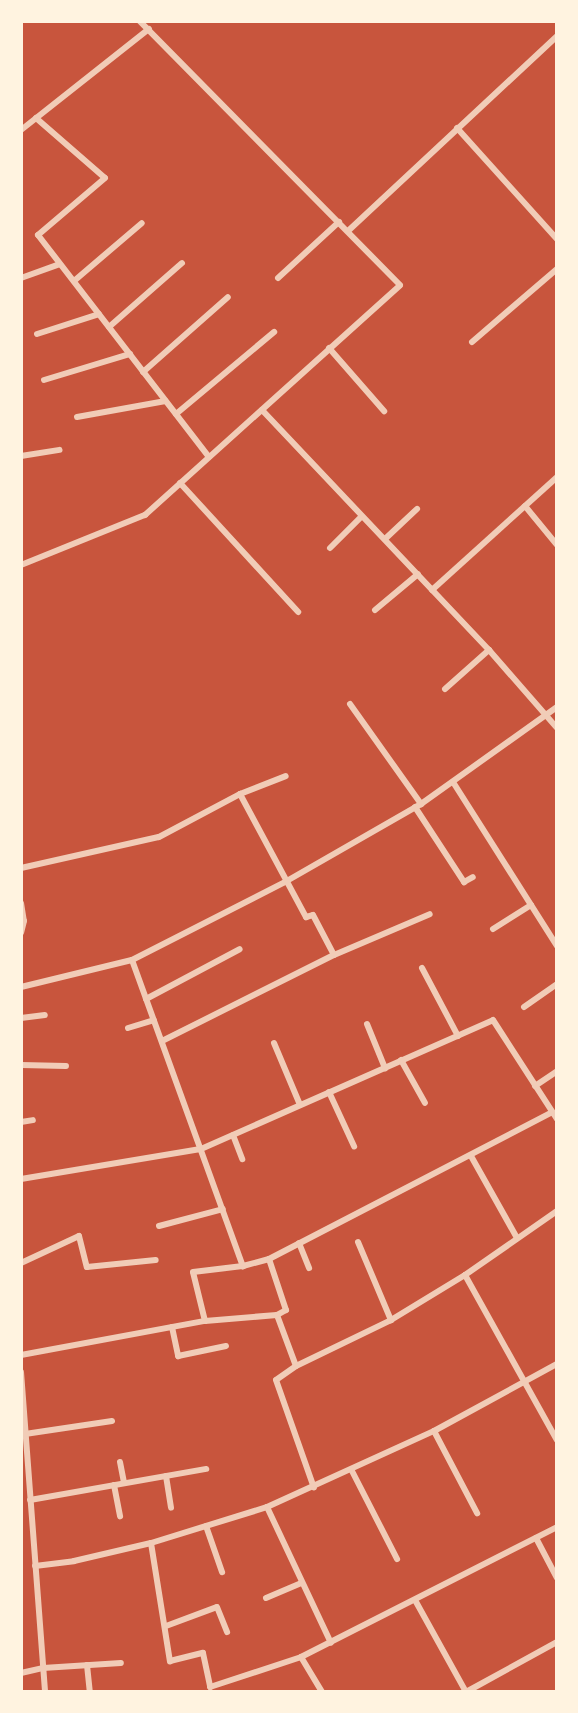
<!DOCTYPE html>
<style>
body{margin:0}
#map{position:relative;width:578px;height:1713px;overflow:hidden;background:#c8553d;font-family:Karla,sans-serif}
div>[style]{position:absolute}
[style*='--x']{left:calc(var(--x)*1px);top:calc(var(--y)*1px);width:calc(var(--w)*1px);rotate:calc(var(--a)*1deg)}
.minor>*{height:6px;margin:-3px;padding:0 3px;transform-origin:3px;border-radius:3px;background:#f1ccb7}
span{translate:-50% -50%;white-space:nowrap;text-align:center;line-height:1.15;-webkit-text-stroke:5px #fff3e0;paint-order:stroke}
.frame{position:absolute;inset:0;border:23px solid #fff3e0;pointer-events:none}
</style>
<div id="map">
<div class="minor">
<div style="--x:36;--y:118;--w:91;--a:41"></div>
<div style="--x:105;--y:178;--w:88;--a:139.6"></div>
<div style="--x:38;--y:235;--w:280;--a:52.4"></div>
<div style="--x:457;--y:128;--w:149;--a:48"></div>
<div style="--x:21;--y:130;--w:163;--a:-38.3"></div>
<div style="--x:348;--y:231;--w:286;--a:-43"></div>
<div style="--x:21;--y:278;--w:41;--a:-19.7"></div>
<div style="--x:278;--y:278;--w:83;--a:-42.6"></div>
<div style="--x:74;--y:281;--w:89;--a:-40.5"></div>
<div style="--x:109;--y:327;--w:97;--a:-41.2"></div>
<div style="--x:37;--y:334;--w:65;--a:-17.9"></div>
<div style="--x:472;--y:342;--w:112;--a:-40.7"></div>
<div style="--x:329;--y:348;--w:84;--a:48.9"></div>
<div style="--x:143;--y:372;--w:113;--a:-41.4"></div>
<div style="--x:44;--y:380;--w:90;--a:-16.8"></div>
<div style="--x:262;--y:410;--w:330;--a:46.6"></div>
<div style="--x:489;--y:650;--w:103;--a:48.9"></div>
<div style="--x:176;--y:414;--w:128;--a:-39.9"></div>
<div style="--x:77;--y:417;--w:90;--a:-10.2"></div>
<div style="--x:21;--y:456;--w:39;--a:-9"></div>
<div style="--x:180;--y:483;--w:175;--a:47.5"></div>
<div style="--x:525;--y:506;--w:50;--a:50.6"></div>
<div style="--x:385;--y:539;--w:44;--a:-43.2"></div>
<div style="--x:330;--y:548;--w:44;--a:-45"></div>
<div style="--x:21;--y:565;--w:134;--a:-22"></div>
<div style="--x:145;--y:515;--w:343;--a:-42"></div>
<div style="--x:400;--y:285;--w:371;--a:-134.6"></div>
<div style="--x:432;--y:590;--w:169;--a:-42.1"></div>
<div style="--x:375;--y:610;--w:56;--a:-39.9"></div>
<div style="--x:445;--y:689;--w:59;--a:-41.6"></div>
<div style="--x:350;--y:704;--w:123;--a:54.6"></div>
<div style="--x:453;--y:782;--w:194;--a:57.6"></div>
<div style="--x:240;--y:794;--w:140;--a:61.8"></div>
<div style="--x:306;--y:917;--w:7;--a:-16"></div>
<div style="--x:313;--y:915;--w:45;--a:62.3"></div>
<div style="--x:334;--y:955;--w:104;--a:-23.1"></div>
<div style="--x:415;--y:807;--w:90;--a:56.8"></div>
<div style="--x:464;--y:882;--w:10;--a:-29"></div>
<div style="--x:21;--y:868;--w:141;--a:-12.7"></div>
<div style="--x:159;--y:837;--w:92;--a:-28"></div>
<div style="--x:240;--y:794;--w:49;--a:-21.4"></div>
<div style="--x:21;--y:903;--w:18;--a:81"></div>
<div style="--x:24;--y:921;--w:12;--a:104"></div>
<div style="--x:493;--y:929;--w:45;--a:-32.3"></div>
<div style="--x:132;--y:960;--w:326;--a:70.1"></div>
<div style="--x:243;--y:1266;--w:27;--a:-15"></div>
<div style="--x:269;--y:1259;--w:54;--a:71.6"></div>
<div style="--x:286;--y:1310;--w:10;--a:151"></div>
<div style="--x:277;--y:1315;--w:54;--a:69.6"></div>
<div style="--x:296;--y:1366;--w:24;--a:145"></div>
<div style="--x:276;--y:1380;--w:114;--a:70.6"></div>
<div style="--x:422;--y:968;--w:77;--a:62.1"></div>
<div style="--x:21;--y:987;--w:114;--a:-13.7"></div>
<div style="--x:132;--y:960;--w:172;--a:-27"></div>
<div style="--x:285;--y:882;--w:157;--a:-29.8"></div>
<div style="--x:421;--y:804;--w:167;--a:-35.5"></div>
<div style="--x:146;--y:999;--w:106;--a:-28"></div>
<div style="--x:524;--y:1007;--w:40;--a:-34.9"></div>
<div style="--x:21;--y:1018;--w:24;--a:-7"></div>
<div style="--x:367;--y:1024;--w:48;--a:67.8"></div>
<div style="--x:128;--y:1028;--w:27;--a:-17"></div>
<div style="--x:162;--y:1041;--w:192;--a:-26.6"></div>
<div style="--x:274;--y:1043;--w:67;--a:67.2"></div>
<div style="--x:401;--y:1060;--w:49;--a:60.8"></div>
<div style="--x:21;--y:1065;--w:45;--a:1.3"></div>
<div style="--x:535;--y:1086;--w:27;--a:-34"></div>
<div style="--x:329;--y:1092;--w:60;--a:65.2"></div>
<div style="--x:21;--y:1122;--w:12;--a:-9"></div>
<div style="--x:233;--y:1135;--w:26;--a:69"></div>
<div style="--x:471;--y:1156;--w:94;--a:60.7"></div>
<div style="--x:21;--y:1179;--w:182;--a:-9.5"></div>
<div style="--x:201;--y:1149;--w:319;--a:-23.8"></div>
<div style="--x:493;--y:1020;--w:118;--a:57.1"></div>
<div style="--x:159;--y:1226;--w:66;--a:-14.9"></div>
<div style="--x:358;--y:1242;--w:85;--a:67.1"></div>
<div style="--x:299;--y:1243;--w:27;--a:68"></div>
<div style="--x:269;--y:1259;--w:319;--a:-27.4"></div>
<div style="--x:21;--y:1263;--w:64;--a:-25"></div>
<div style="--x:79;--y:1236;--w:32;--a:76"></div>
<div style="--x:87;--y:1267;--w:69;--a:-5.8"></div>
<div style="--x:465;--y:1275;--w:189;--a:60.9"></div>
<div style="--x:205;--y:1321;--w:50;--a:-103.8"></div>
<div style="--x:193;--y:1272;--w:50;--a:-6.8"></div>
<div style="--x:172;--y:1327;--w:30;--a:78"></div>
<div style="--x:178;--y:1356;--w:49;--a:-11.8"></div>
<div style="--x:21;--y:1355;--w:187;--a:-10.5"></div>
<div style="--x:205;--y:1321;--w:72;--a:-4.8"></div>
<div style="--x:296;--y:1366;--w:106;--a:-25.8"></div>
<div style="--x:391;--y:1320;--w:87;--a:-31.3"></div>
<div style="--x:465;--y:1275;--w:112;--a:-34.8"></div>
<div style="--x:21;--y:1372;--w:321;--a:85.7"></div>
<div style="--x:434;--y:1431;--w:93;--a:62.3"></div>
<div style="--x:25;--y:1434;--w:88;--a:-8.5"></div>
<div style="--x:120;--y:1462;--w:21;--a:79"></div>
<div style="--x:352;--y:1471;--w:99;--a:62.9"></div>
<div style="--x:166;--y:1476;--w:32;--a:81"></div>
<div style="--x:114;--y:1485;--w:32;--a:79"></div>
<div style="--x:30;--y:1500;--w:179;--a:-10"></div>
<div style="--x:267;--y:1507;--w:150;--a:64.8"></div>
<div style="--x:206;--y:1526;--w:49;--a:70.8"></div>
<div style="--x:536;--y:1538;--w:45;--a:62.3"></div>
<div style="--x:151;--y:1543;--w:120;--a:80.9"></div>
<div style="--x:170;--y:1661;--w:34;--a:-14"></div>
<div style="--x:203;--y:1653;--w:35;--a:78"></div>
<div style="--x:210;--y:1687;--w:96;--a:-18.2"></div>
<div style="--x:301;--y:1657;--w:287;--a:-26.9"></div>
<div style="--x:35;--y:1566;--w:39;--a:-7"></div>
<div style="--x:74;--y:1561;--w:79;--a:-13.2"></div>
<div style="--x:151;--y:1543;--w:121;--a:-17.2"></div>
<div style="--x:267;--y:1507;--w:183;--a:-24.5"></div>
<div style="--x:434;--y:1431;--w:140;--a:-28.6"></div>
<div style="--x:266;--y:1598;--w:39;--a:-23"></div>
<div style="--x:415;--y:1600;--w:105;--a:61"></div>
<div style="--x:166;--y:1626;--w:54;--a:-20.4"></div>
<div style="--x:217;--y:1607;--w:27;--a:68"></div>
<div style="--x:301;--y:1657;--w:41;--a:59"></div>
<div style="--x:87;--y:1665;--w:27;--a:84"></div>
<div style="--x:21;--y:1673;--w:23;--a:-13"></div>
<div style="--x:43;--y:1668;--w:78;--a:-3.7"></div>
<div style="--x:466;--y:1692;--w:104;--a:-28.8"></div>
</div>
<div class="frame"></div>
</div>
